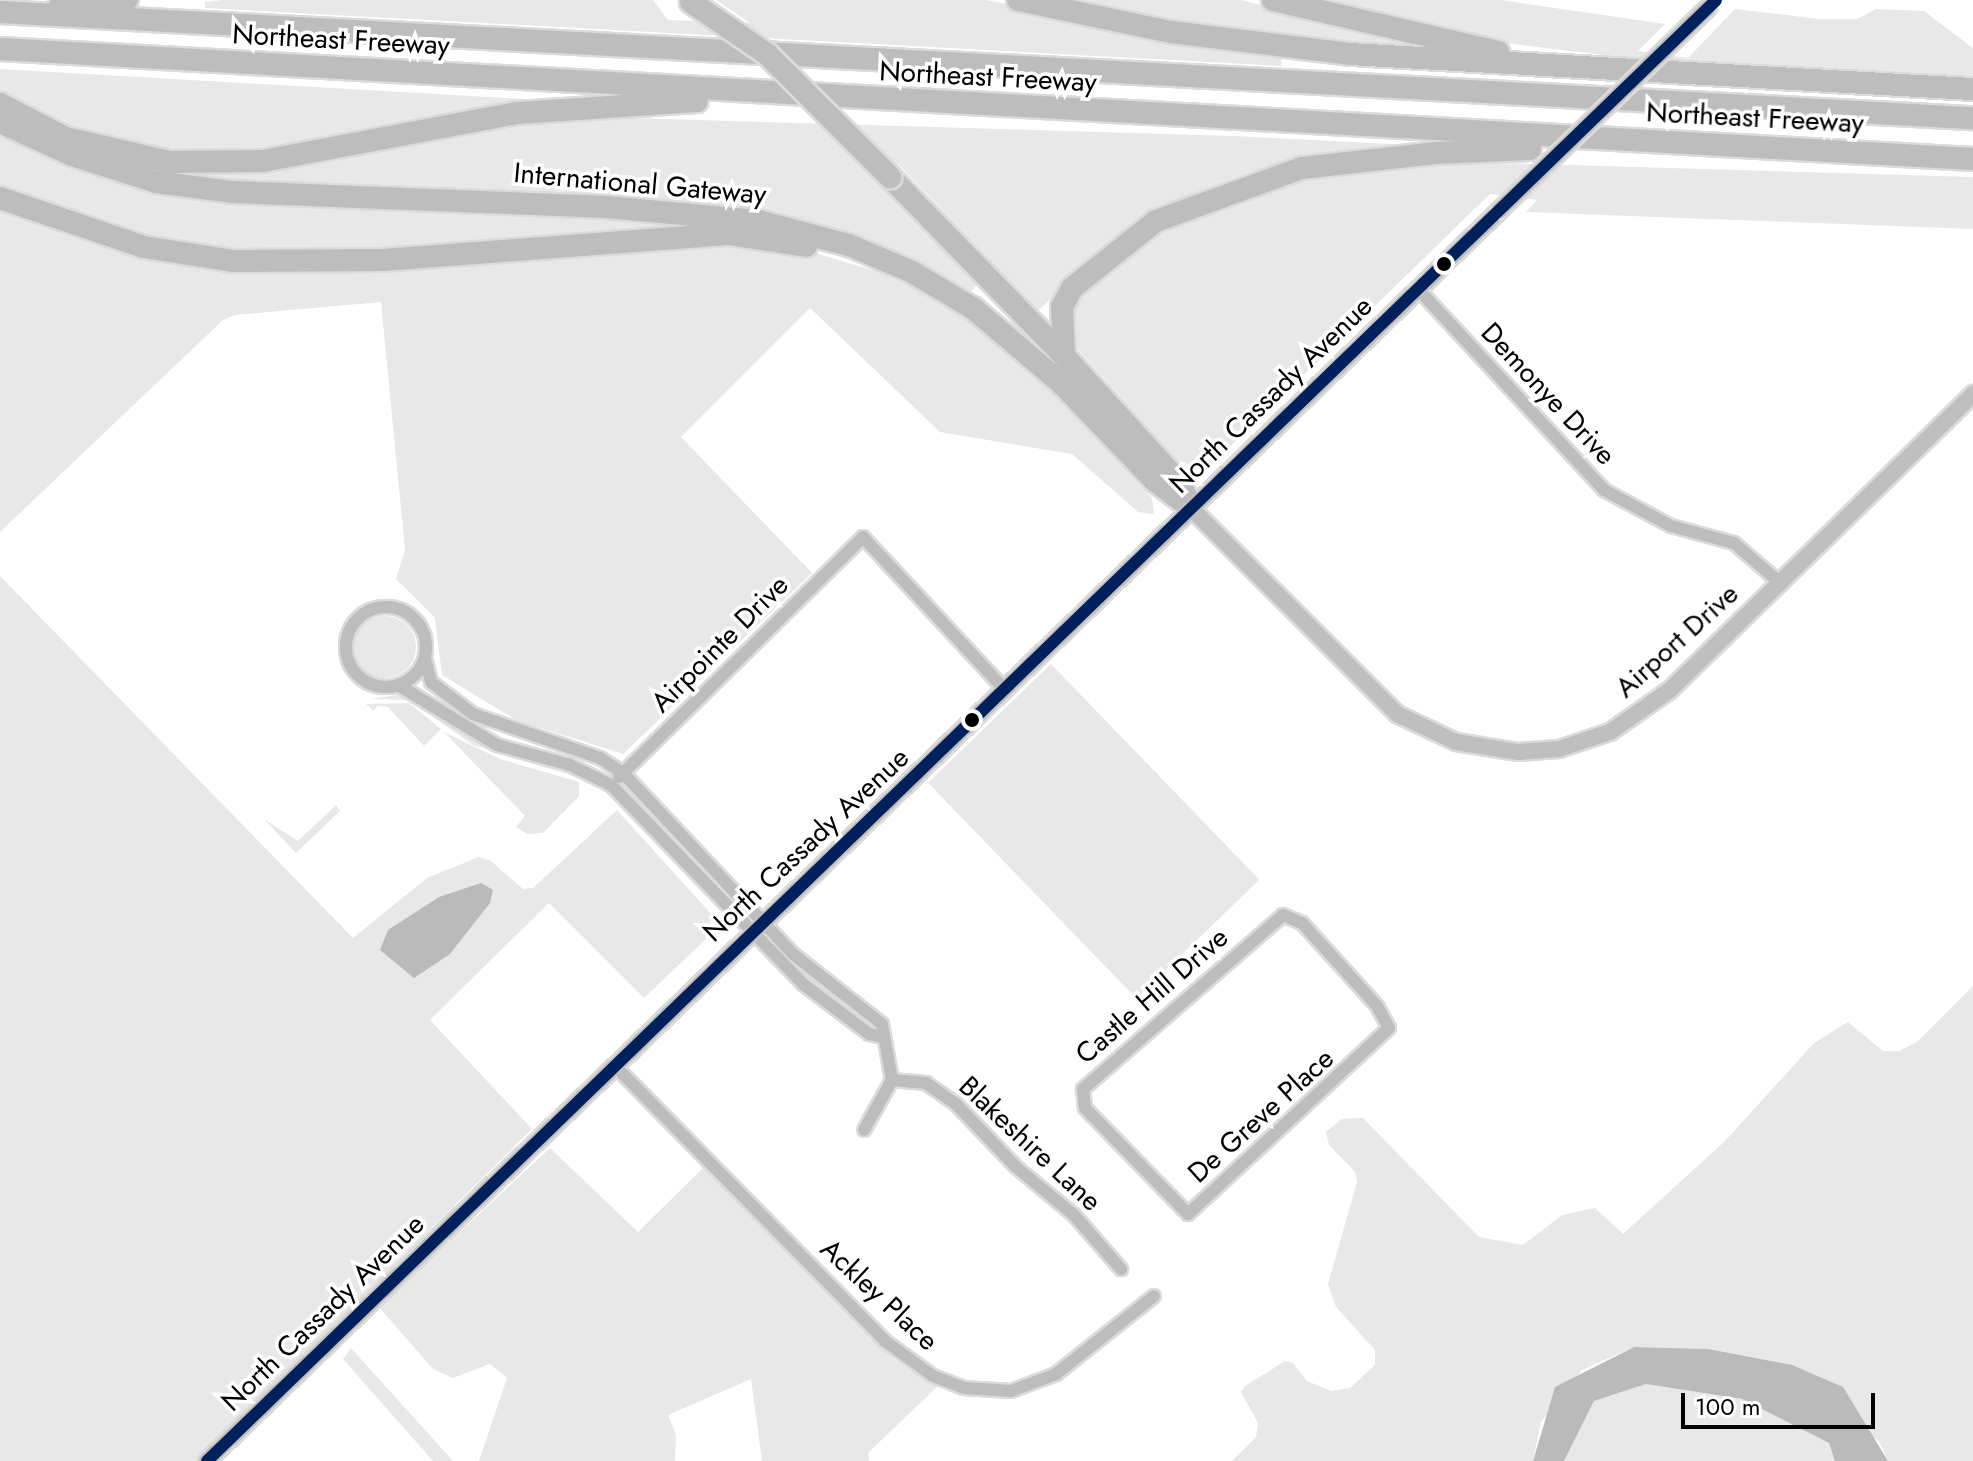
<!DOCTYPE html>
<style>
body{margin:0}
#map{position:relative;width:1973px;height:1461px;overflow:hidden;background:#fff;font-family:Jost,sans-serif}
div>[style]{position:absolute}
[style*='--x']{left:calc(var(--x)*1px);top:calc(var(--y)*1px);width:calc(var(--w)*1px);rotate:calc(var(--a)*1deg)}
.green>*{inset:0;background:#e8e8e8;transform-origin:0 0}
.round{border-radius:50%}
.water>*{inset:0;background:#bababa}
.roads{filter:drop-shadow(2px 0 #dbdbdb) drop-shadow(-2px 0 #dbdbdb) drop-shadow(0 2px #dbdbdb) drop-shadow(0 -2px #dbdbdb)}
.minor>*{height:12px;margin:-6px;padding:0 6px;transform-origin:6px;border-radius:6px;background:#bdbdbd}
.minor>.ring{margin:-6px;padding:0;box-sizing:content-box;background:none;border:12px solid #bdbdbd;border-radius:50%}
.secondary>*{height:16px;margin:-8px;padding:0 8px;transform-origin:8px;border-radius:8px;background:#bfbfbf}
.motorway>*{height:22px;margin:-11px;padding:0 11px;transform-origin:11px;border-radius:11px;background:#bdbdbd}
.bridges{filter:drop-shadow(2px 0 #dbdbdb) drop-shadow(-2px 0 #dbdbdb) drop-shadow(0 2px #dbdbdb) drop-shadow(0 -2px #dbdbdb)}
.secondary-bridge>*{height:16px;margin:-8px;padding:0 8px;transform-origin:8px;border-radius:8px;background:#bfbfbf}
.motorway-bridge>*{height:22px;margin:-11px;padding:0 11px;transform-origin:11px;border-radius:11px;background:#bdbdbd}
.bus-1>*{height:12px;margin:-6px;padding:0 6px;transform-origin:6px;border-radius:6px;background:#00205b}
.dots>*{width:22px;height:22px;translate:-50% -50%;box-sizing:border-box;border:4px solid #fff;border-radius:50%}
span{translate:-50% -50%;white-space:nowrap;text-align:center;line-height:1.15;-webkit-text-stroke:7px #fff;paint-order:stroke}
.street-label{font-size:28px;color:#000}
.scale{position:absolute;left:1681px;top:1393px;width:194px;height:36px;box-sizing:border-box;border:4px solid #000;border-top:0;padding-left:10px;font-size:24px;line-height:28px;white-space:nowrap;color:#000;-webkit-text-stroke:6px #fff;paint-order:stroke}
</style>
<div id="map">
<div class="green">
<div style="clip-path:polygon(223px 0,653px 0,668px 20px,750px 23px,716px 0,986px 0,1282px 55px,1281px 66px,205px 8px,205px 2px)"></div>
<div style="clip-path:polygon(1054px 0,1241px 0,1440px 48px,1440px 54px,1206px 29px)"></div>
<div style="clip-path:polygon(1318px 0,1500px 0,1665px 24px,1638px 51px,1688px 58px,1735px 9px,1819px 19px,1857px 19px,1876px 9px,1924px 11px,1973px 48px,1973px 82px,1618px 57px,1497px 42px)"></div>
<div style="clip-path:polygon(0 69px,541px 100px,542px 106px,274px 153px,145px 153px,26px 115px,23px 103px,0 92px)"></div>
<div style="clip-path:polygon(599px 117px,1234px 136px,1392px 144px,1392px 150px,1330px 154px,1251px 172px,1200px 191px,1141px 218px,1110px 240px,1038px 311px,898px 164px,862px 164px,978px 284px,968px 294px,920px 263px,814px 225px,183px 181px,182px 174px,243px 172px,486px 128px)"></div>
<div style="clip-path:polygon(0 129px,58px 161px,159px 193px,703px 223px,703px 228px,412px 251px,249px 255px,120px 232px,0 189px)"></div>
<div style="clip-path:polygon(1497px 163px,1973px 177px,1973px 229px,1526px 212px,1537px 200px,1490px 194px,1212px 464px,1200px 469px,1177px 460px,1072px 343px,1070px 318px,1077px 300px,1110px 267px,1169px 227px,1311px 176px,1379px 167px)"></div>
<div style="clip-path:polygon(0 208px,117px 250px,251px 271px,326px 273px,666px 247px,742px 245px,808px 251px,876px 271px,934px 297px,986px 334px,1045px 386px,1152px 498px,1154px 514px,1138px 512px,1072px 454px,940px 432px,810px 308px,681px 437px,812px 573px,623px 754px,516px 720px,442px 675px,435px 618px,396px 579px,405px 550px,381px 302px,234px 315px,223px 320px,0 532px)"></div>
<div style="clip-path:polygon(0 576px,353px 938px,427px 878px,479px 857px,491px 861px,523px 889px,533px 888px,617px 810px,713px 916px,706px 939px,644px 998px,549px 903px,430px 1020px,532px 1129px,196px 1461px,0 1461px)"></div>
<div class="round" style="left:354px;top:616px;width:62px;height:62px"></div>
<div style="left:1051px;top:664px;width:300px;height:171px;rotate:46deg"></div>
<div style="clip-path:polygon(403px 694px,487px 746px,576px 777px,473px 745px,409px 700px,371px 699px)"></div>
<div style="clip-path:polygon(409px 703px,441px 729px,424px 746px,388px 707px,378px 706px,373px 711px,366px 704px)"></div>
<div style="clip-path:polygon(444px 732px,500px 759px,579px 782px,579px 796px,543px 833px,527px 834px,516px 827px,525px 816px)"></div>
<div style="clip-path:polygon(336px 805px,340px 811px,296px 853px,264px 819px,298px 841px)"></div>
<div style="clip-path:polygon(1973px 986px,1973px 1461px,1888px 1461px,1879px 1441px,1708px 1349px,1634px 1347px,1582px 1370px,1541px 1422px,1533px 1461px,1232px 1461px,1256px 1437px,1258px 1423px,1241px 1392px,1245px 1386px,1285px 1361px,1293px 1363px,1307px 1381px,1331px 1391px,1350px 1388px,1375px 1365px,1375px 1350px,1336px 1307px,1328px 1284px,1357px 1182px,1355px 1172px,1329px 1145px,1326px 1132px,1342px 1119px,1363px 1118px,1479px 1237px,1523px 1245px,1562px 1215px,1595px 1208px,1623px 1234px,1725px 1141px,1814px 1043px,1848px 1022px,1883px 1051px,1899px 1051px,1917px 1042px)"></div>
<div style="clip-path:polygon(550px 1148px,638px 1232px,704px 1167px,895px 1360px,937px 1387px,868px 1453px,869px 1461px,762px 1461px,751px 1379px,668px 1415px,676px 1435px,675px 1461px,479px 1461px,507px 1378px,490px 1364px,453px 1378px,433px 1369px,379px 1307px)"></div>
<div style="clip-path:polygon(351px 1348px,453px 1461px,433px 1461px,343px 1359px)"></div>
<div style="clip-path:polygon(1646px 1384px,1742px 1399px,1829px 1443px,1835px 1461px,1564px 1461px,1594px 1401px)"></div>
</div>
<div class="water">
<div style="clip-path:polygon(481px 883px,493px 890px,490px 903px,450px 954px,414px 978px,380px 950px,388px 930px,439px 897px)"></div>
<div style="clip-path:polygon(1634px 1347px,1708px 1349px,1792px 1365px,1843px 1387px,1888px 1461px,1835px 1461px,1829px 1443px,1742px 1399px,1646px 1384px,1594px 1401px,1564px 1461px,1533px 1461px,1555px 1387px)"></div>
</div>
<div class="roads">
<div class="minor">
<div style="--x:1418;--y:289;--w:274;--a:47.2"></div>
<div style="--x:1604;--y:490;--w:76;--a:28.2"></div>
<div style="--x:1671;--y:526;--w:65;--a:15.1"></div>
<div style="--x:1734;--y:543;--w:60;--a:40.9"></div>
<div class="ring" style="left:346px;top:607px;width:68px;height:68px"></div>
<div style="--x:425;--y:658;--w:25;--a:76"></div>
<div style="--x:431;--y:682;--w:53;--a:37.3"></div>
<div style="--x:473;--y:714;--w:134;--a:19.1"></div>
<div style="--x:600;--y:758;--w:27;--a:33"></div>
<div style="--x:623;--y:773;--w:248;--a:46.8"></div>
<div style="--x:793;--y:954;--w:113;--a:38.2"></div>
<div style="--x:882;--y:1024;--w:57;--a:79.9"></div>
<div style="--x:892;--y:1080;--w:57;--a:119.2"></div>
<div style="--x:398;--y:685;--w:116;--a:31.2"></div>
<div style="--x:497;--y:745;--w:76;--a:15.3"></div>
<div style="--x:570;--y:765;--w:46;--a:26"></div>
<div style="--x:611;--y:785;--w:277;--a:46"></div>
<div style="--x:803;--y:984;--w:83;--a:37.1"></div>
<div style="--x:869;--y:1034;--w:13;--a:13"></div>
<div style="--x:619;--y:777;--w:342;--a:-44.5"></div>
<div style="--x:863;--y:537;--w:210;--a:47.1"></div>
<div style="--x:1283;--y:915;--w:21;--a:23"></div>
<div style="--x:1302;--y:923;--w:112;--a:47.9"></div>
<div style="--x:1377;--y:1006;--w:25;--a:61"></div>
<div style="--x:1389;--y:1028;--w:274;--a:137.2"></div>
<div style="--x:1188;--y:1214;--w:148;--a:-134.2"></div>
<div style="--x:1085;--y:1108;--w:19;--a:-96"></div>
<div style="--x:1083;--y:1089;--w:265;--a:-41"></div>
<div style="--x:615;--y:1066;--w:385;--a:45.5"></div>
<div style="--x:885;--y:1341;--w:59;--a:36.1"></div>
<div style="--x:933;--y:1376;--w:33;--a:21"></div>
<div style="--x:964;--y:1388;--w:47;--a:3.7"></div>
<div style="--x:1011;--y:1391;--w:48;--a:-20.7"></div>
<div style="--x:1056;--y:1374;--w:125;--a:-38.5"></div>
<div style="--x:892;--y:1080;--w:34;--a:5"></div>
<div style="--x:926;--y:1083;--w:35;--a:35"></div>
<div style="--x:955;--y:1103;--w:88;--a:46.4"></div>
<div style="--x:1016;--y:1167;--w:75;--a:39.6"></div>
<div style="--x:1074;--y:1215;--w:72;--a:49"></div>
</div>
<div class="secondary">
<div style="--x:1191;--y:508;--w:291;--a:45"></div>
<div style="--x:1397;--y:714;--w:65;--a:25.4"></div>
<div style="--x:1456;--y:742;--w:63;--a:9.2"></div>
<div style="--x:1518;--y:752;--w:41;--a:-4.2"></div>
<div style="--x:1559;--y:749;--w:54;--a:-18.4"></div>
<div style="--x:1610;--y:732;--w:73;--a:-35"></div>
<div style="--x:1670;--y:690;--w:424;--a:-44.3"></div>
<div style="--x:207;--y:1461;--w:1799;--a:-44.05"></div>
</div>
<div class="motorway">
<div style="--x:1018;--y:0;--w:156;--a:11.8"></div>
<div style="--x:1171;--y:32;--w:180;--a:7"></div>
<div style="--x:1350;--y:54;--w:624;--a:3.22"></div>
<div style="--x:1273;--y:0;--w:231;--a:13"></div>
<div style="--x:60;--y:5;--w:67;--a:-4.3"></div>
<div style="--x:0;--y:12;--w:1976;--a:3.08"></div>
<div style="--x:0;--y:49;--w:1976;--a:3.19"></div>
<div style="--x:0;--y:104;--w:74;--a:27.3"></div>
<div style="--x:66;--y:138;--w:106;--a:13.1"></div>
<div style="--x:169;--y:162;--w:94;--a:-0.6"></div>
<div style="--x:263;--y:161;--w:259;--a:-10.7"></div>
<div style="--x:518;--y:113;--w:179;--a:-3.8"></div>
<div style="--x:0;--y:122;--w:79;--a:24.6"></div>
<div style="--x:72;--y:155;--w:88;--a:17.8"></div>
<div style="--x:156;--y:182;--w:78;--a:7.4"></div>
<div style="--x:233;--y:192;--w:374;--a:2.3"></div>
<div style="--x:607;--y:207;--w:152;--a:5.3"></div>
<div style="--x:758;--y:221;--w:94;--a:14.8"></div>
<div style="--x:849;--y:245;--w:69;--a:23.2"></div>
<div style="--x:912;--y:272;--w:72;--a:30.8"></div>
<div style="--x:974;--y:309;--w:116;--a:40.4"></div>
<div style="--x:1062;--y:384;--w:133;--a:46.2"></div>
<div style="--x:1154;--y:480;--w:46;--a:37.1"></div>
<div style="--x:890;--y:177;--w:250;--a:45.8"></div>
<div style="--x:1064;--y:356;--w:169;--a:47.6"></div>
<div style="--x:1178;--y:481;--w:19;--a:62"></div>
<div style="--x:0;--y:198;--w:152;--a:18.8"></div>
<div style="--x:144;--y:247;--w:90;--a:8.9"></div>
<div style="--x:233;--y:261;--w:150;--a:-0.4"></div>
<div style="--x:383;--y:260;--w:346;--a:-4.3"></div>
<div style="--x:728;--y:234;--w:79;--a:8.7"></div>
<div style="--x:1064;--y:356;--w:49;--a:-92.3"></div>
<div style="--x:1062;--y:307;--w:21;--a:-62"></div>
<div style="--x:1072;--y:288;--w:107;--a:-38.6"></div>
<div style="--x:1156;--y:221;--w:155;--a:-20"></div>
<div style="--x:1302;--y:168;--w:134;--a:-6.4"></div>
<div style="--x:1435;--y:153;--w:95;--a:-2.4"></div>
</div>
</div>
<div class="bridges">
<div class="secondary-bridge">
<div style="--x:1500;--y:210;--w:290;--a:-44.2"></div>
</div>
<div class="motorway-bridge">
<div style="--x:691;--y:2;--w:93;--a:34.5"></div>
<div style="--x:768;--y:55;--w:173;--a:45"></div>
</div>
</div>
<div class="bus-1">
<div style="--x:207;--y:1461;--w:2100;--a:-44.07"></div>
</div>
<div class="dots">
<div style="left:1444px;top:264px;background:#000"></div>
<div style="left:972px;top:720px;background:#000"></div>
</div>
<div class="street-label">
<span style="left:341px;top:40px;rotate:3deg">Northeast Freeway</span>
<span style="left:988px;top:77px;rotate:3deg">Northeast Freeway</span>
<span style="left:1755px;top:118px;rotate:3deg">Northeast Freeway</span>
<span style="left:640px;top:184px;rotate:5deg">International Gateway</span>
<span style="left:1548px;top:394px;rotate:47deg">Demonye Drive</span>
<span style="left:1271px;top:395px;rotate:-44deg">North Cassady Avenue</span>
<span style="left:1677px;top:641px;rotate:-42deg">Airport Drive</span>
<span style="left:720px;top:644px;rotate:-45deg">Airpointe Drive</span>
<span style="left:806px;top:845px;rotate:-43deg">North Cassady Avenue</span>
<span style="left:1152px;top:996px;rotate:-41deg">Castle Hill Drive</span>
<span style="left:1261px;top:1116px;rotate:-42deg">De Greve Place</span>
<span style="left:1030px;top:1144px;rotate:43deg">Blakeshire Lane</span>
<span style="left:879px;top:1295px;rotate:43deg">Ackley Place</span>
<span style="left:323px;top:1313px;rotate:-44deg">North Cassady Avenue</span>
</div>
<div class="scale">100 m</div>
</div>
